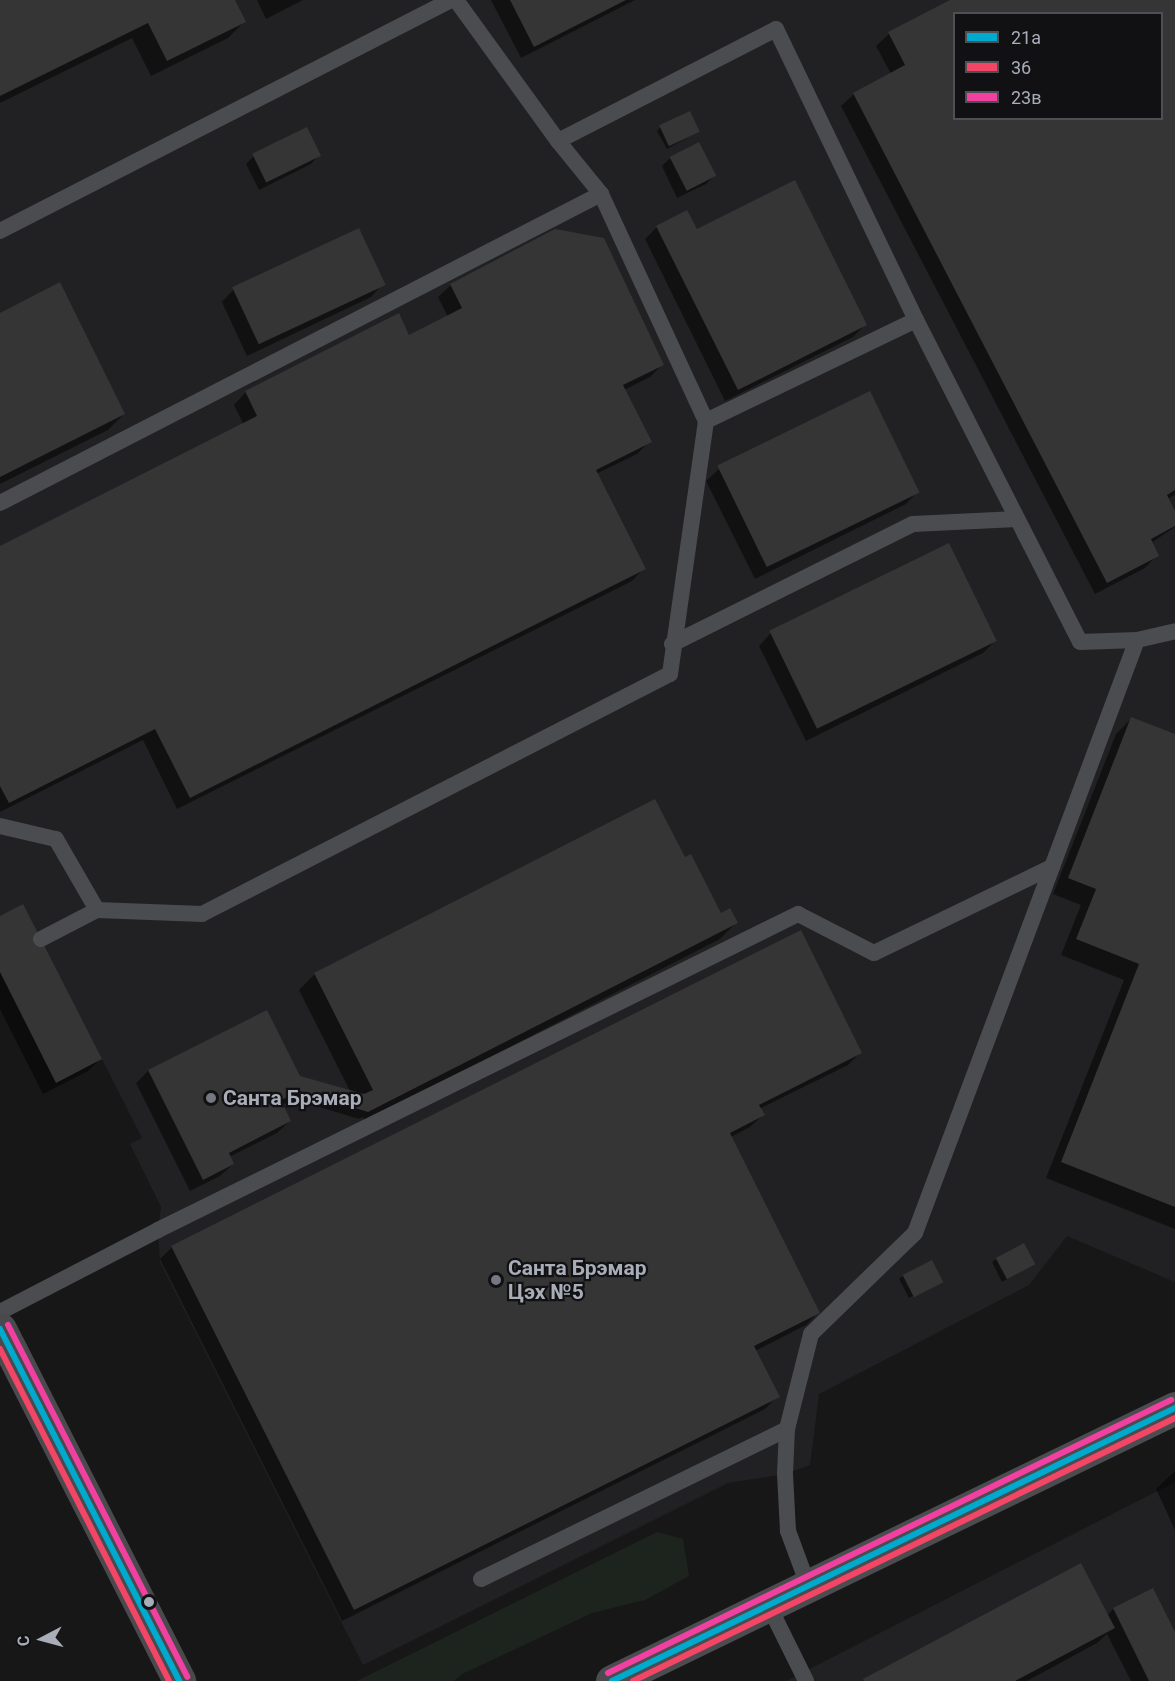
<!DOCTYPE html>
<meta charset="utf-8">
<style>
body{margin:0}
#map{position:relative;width:1175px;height:1681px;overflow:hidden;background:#171717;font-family:Roboto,sans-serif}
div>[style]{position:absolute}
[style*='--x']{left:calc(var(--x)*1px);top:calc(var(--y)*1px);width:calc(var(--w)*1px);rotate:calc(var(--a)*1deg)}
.built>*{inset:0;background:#212123}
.green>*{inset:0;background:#1d241e}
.shadow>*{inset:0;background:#0007;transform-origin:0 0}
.building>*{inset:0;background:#353536;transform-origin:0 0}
.lane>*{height:16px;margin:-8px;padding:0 8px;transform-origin:8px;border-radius:8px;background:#4b4c50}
.street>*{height:33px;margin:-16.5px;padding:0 16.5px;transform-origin:16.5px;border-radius:16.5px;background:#4b4c50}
.secondary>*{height:33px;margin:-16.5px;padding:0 16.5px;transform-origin:16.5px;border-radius:16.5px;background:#4a4a4e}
.bus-1>*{height:6px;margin:-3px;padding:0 3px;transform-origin:3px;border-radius:3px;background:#00a9ce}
.bus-2>*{height:6px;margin:-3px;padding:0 3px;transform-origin:3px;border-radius:3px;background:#f34667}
.bus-3>*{height:6px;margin:-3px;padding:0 3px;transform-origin:3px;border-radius:3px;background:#f240a1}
.dots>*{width:16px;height:16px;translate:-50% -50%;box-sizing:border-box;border:3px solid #111113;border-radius:50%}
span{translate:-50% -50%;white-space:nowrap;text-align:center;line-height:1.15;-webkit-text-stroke:4.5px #111113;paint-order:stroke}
.poi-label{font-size:21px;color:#a8adb8;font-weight:700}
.left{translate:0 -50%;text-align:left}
.legend{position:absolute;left:953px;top:12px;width:210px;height:108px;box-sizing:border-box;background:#111113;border:2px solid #4d4f55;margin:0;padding:8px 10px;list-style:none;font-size:18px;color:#a8adb8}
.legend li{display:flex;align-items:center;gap:12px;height:30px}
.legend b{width:30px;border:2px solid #4d4f55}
.north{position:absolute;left:12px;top:1609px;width:60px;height:60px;-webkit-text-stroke:4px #111113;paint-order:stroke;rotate:264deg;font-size:16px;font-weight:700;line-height:24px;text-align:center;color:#a8adb8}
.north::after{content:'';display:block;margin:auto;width:21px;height:27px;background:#a8adb8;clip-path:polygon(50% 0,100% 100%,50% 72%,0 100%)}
</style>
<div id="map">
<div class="built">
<div style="clip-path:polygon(evenodd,0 0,1175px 0,1175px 1282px,1067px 1236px,1029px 1285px,819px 1394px,810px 1465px,785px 1474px,728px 1483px,363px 1665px,160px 1262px,158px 1230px,161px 1207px,130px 1144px,142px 1138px,102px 1059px,56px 1083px,0 972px,0 0,954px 14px,1162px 14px,1162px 118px,954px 118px,954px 14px)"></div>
<div style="clip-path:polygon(1175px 1482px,1175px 1681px,786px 1681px)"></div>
</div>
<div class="green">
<div style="clip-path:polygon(657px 1532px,683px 1539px,689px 1576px,645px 1600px,592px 1613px,462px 1674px,454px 1681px,357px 1681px)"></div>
</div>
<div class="shadow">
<div style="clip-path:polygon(0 0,233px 0,244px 22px,228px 38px,151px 76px,132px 38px,0 103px)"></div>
<div style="clip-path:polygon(257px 0,303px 0,266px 19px)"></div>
<div style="clip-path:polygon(491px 0,635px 0,521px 58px)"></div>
<div style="clip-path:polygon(evenodd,953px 0,1175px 0,1175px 495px,1167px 499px,1175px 514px,1175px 527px,1151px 543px,1157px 555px,1145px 568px,1095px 594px,841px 106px,854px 94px,891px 74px,876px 46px,889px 34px,953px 0,954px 14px,1162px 14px,1162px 118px,954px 118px,954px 14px)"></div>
<div style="clip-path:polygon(661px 127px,698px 132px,667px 149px,657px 131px)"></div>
<div style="clip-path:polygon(319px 155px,311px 164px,259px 190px,246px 164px,254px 156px)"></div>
<div style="clip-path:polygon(670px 158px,714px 176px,706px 184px,677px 198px,662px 166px)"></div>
<div style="clip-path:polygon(657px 227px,696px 231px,865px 325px,853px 337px,725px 401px,645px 239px)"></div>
<div style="clip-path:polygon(383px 284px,371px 297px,247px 356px,222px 302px,234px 289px)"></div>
<div style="clip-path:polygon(451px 285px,662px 365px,650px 377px,624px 390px,650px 441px,637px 454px,596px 474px,644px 568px,632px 581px,177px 809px,143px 740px,0 812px,0 547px,244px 425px,234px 405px,246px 392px,409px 337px,448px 317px,438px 297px)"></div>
<div style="clip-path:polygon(0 315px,124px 414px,108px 430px,0 484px)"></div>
<div style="clip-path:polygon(719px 469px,918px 491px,906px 504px,755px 579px,706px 481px)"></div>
<div style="clip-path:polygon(771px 633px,995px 641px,983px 653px,806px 741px,759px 646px)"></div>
<div style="clip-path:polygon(1132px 718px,1175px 735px,1175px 1229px,1046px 1178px,1124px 980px,1061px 955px,1081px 905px,1053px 894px,1116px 734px)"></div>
<div style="clip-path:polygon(684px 859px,720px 915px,736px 923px,720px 939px,365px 1121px,363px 1117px,359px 1119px,293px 1099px,282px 1105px,290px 1121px,277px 1133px,229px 1157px,233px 1164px,220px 1176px,190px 1191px,136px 1083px,148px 1071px,266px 1012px,299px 1078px,350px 1091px,299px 990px,315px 974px)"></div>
<div style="clip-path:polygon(0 918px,100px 1059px,88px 1071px,43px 1094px,0 1009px)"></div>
<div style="clip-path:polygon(860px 1053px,848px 1065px,759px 1109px,763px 1115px,750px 1127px,731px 1137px,818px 1313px,806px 1325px,755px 1351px,778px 1396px,765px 1409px,342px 1621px,160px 1259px,172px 1247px)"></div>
<div style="clip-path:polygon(996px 1259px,1034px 1264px,1002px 1282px,992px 1262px)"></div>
<div style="left:931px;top:1262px;width:22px;height:36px;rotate:63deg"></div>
<div style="clip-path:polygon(1175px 1471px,1175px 1530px,1156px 1489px)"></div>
<div style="clip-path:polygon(1152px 1590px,1175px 1635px,1175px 1681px,1131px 1681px,1107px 1634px,1097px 1643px,1027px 1681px,863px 1681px,1107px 1616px,1113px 1609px)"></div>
</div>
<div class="building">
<div style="clip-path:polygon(0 0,235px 0,246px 22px,167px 61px,148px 23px,0 96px)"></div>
<div style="clip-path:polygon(510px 0,626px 0,534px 47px)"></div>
<div style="clip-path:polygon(evenodd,950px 0,1175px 0,1175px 490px,1167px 495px,1175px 511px,1175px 526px,1151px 539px,1159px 556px,1107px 583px,853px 93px,905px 65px,888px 32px,950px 0,954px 14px,1162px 14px,1162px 118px,954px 118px,954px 14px)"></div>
<div style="left:690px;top:111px;width:23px;height:34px;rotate:65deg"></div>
<div style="left:307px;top:127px;width:32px;height:61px;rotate:64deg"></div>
<div style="left:699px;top:142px;width:38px;height:33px;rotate:63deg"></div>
<div style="clip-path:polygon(795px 180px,867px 325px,738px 390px,656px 226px,687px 210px,697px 229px)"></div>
<div style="left:359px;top:228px;width:63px;height:140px;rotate:65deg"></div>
<div style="clip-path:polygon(555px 229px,604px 238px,664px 365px,623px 385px,652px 442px,596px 470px,646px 569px,190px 798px,155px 729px,9px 803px,0 786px,0 546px,257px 416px,245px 391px,399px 313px,409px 335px,462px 308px,450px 284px)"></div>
<div style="clip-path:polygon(60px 282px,125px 414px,0 477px,0 313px)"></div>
<div style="left:870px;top:391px;width:113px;height:170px;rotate:64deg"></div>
<div style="left:949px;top:543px;width:109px;height:200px;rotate:64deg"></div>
<div style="clip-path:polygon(1131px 717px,1175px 734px,1175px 1207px,1061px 1162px,1139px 964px,1076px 939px,1096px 889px,1068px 878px)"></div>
<div style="clip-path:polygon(655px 799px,685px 857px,691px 854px,721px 913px,730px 908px,738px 923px,368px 1112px,300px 1091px,281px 1100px,291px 1121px,229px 1153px,234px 1164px,203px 1180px,148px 1070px,267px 1010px,300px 1076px,364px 1094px,373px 1090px,314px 973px)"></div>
<div style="clip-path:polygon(23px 904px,102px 1059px,56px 1083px,0 972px,0 916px)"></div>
<div style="clip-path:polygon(801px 930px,862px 1053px,759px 1105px,765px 1115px,730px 1133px,820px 1313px,754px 1346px,780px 1397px,354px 1610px,171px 1246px)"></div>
<div style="left:1024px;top:1243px;width:24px;height:32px;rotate:62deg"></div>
<div style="left:932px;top:1260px;width:25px;height:33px;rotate:63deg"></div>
<div style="clip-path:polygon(1081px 1563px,1115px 1628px,1015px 1681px,864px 1681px,863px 1679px)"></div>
<div style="clip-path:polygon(1153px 1588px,1175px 1632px,1175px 1681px,1149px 1681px,1113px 1608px)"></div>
</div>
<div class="lane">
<div style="--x:456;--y:0;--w:174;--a:54.1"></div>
<div style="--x:558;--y:141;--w:245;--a:-27.2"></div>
<div style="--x:776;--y:29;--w:323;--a:64.3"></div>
<div style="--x:558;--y:141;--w:68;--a:50.9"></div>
<div style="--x:601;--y:194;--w:250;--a:65.2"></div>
<div style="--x:0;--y:231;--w:507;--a:-27.12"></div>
<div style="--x:0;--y:503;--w:676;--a:-27.21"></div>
<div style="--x:672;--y:644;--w:269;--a:-26.5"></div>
<div style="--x:913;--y:524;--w:104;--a:-2.8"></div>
<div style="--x:0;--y:826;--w:57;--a:13.1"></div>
<div style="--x:56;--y:839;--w:82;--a:60"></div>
<div style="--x:41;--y:939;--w:63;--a:-27.4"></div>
<div style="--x:97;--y:910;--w:105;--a:2.2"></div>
<div style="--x:202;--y:914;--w:526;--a:-27.15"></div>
<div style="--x:670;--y:674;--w:256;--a:-81.9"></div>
<div style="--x:706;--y:421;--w:233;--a:-25.7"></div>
<div style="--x:916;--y:320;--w:361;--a:63"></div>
<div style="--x:1080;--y:642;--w:57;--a:-2"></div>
<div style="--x:1137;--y:640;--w:39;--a:-13"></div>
<div style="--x:0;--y:1312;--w:178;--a:-27.4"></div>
<div style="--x:158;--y:1230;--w:714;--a:-26.28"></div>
<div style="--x:798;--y:914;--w:85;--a:27.2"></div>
<div style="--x:874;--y:953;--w:198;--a:-25.8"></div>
<div style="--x:481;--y:1579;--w:341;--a:-26.1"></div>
<div style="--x:808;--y:1585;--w:58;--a:-110.3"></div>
<div style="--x:788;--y:1531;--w:57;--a:-93"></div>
<div style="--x:785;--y:1474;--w:45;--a:-87.5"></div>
<div style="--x:787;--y:1429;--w:98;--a:-75.8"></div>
<div style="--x:811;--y:1334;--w:145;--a:-44.2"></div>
<div style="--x:915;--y:1233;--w:633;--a:-69.48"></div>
<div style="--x:768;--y:1604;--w:86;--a:63.7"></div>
</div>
<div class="street">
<div style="--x:612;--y:1681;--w:626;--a:-25.87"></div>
</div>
<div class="secondary">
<div style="--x:0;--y:1329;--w:395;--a:63"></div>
</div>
<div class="bus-1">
<div style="--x:0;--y:1329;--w:395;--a:63"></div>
<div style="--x:612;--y:1681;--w:626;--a:-25.87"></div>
</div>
<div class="bus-2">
<div style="--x:0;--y:1349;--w:373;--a:63"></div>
<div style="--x:633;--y:1681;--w:602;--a:-25.88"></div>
</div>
<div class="bus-3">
<div style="--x:8;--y:1325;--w:395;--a:63"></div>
<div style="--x:608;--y:1673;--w:626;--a:-25.87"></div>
</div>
<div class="dots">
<div style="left:211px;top:1098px;background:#757880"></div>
<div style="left:496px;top:1280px;background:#757880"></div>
<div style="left:149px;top:1602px;background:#a8adb8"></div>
</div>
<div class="poi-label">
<span class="left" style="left:223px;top:1098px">Санта Брэмар</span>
<span class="left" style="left:508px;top:1280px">Санта Брэмар<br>Цэх №5</span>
</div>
<ul class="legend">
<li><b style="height:8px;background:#00a9ce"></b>21а</li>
<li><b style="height:8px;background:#f34667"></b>36</li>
<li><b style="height:8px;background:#f240a1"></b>23в</li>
</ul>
<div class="north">С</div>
</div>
